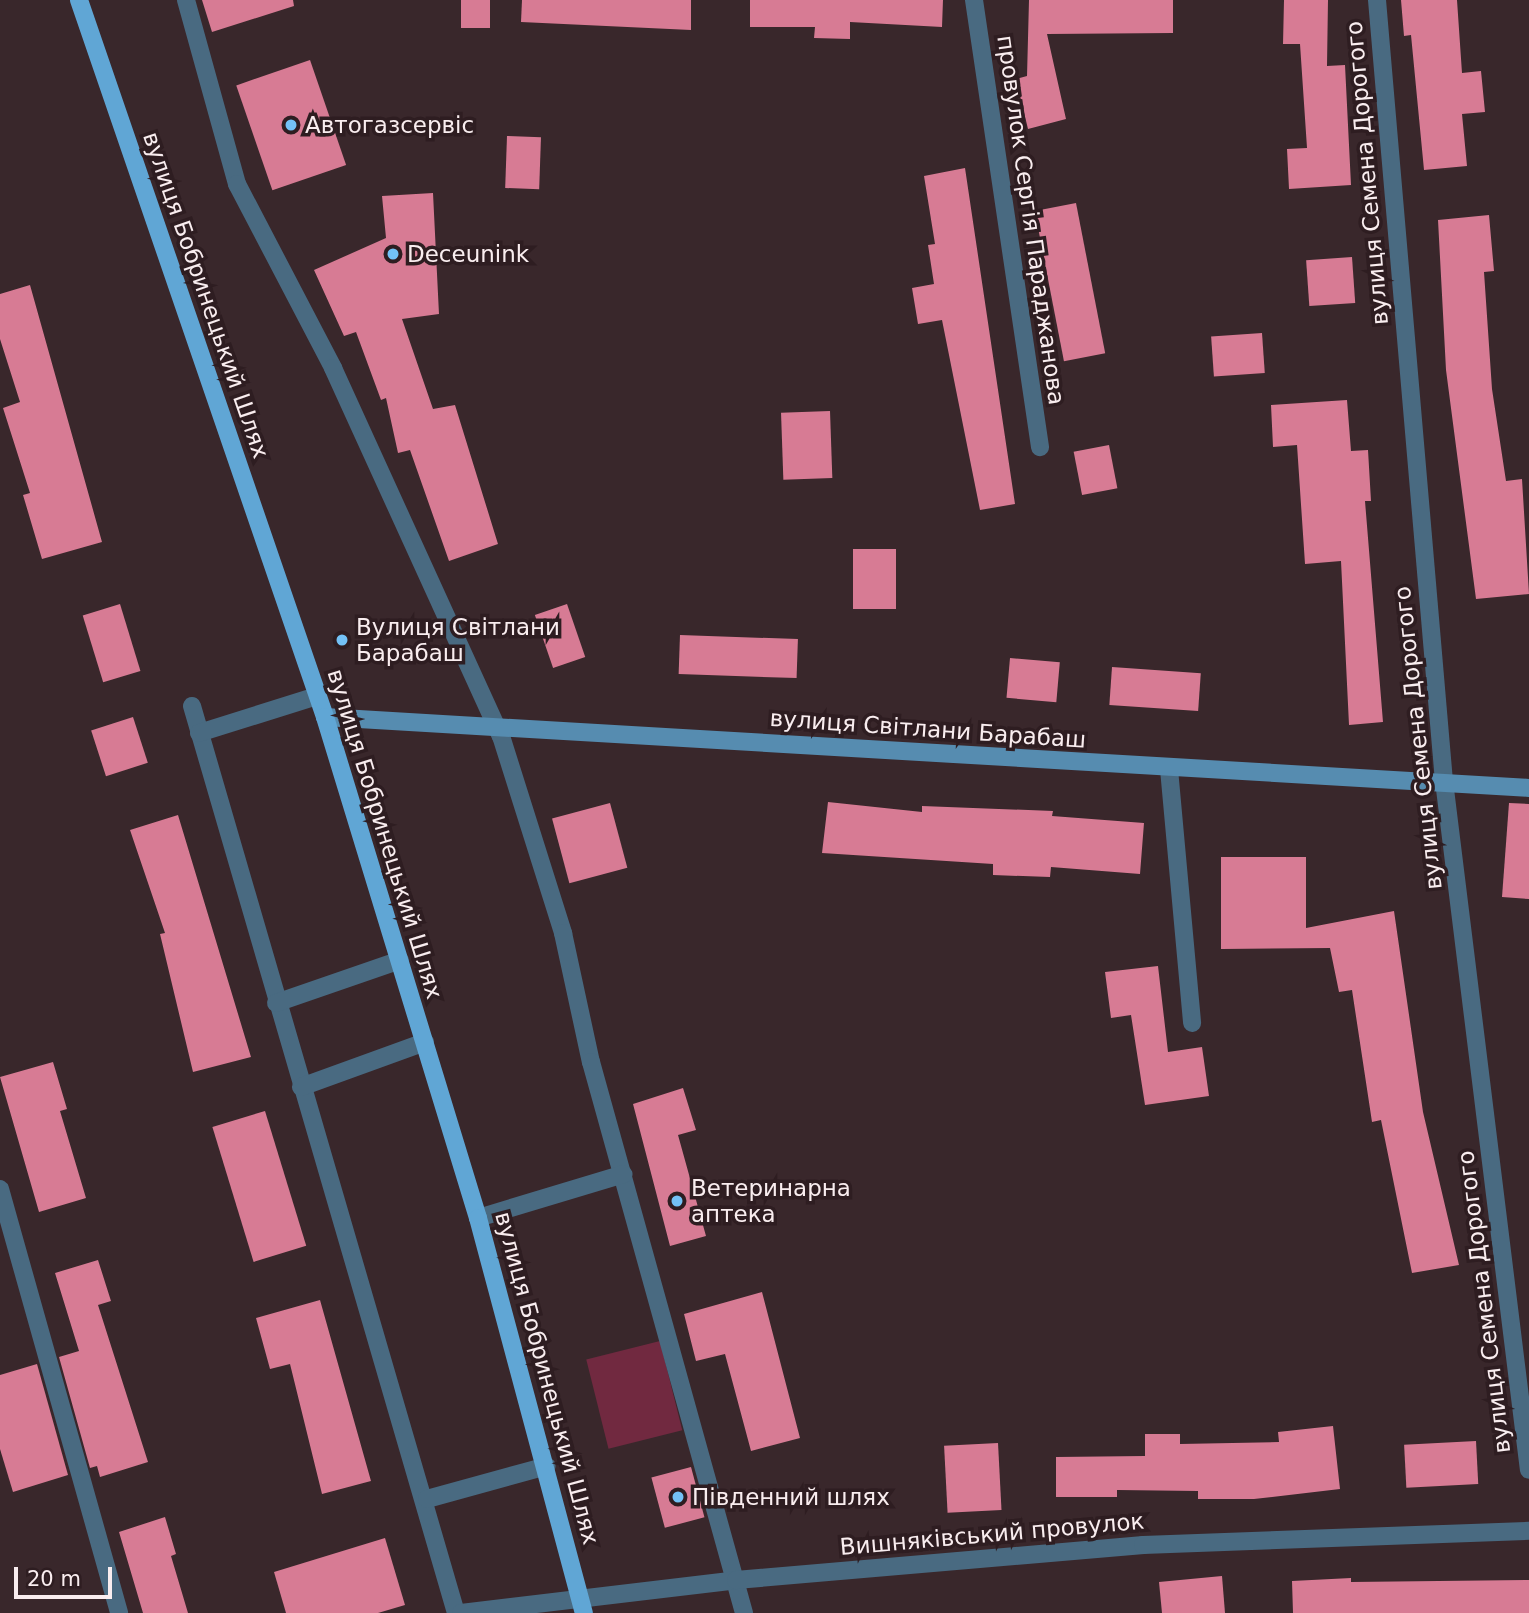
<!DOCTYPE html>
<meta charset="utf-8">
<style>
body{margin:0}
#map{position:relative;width:1529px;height:1613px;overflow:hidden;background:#39272b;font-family:"DejaVu Sans",sans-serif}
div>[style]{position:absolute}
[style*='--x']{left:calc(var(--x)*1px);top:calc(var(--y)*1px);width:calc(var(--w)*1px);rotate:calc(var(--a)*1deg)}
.green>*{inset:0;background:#712940;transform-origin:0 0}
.building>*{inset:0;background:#d77b94;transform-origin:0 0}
.lane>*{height:18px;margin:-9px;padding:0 9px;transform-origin:9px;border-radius:9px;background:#496a81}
.street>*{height:18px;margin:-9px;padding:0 9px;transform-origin:9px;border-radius:9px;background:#496a81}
.secondary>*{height:18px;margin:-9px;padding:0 9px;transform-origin:9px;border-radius:9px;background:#568cb0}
.primary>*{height:18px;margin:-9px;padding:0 9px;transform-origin:9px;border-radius:9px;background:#60a6d5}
.dots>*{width:19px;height:19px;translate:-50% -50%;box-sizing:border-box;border:4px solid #2e1d21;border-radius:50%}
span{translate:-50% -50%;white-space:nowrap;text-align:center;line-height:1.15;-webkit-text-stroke:7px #2e1d21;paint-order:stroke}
.poi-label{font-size:23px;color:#f9edef}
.left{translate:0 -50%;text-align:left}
.street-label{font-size:23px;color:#f9edef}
.scale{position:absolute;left:14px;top:1567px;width:98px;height:32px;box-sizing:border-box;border:4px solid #f9edef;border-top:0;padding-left:9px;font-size:21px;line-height:24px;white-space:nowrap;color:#f9edef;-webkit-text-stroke:5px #2e1d21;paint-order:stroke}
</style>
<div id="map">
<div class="green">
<div style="left:660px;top:1341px;width:92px;height:76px;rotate:76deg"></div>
</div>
<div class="building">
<div style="clip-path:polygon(202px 0,293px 0,294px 6px,212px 32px)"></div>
<div style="left:461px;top:0;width:29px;height:28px"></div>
<div style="clip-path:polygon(522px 0,691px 0,691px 30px,521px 22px)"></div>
<div style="clip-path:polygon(750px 0,943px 0,942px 27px,850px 22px,850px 39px,814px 38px,815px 27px,750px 27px)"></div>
<div style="clip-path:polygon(1029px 0,1173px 0,1173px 33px,1047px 34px,1066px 119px,1028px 129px,1016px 79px,1027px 76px)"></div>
<div style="clip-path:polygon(1284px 0,1328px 0,1327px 66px,1345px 65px,1351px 185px,1289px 189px,1287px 149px,1307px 148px,1300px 44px,1283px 44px)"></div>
<div style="clip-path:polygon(1401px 0,1457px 0,1462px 73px,1481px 71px,1485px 112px,1462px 114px,1467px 166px,1424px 170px,1411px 35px,1404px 36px)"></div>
<div style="left:310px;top:60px;width:111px;height:78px;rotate:71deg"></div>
<div style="left:507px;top:136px;width:34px;height:52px;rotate:2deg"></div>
<div style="clip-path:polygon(965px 168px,1015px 504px,980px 510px,942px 320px,918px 324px,912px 288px,934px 284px,928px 245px,935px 244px,924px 176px)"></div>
<div style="clip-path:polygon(433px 193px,439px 314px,402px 319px,433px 409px,455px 405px,498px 544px,449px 561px,410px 450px,398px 453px,386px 398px,381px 400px,356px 332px,344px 336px,314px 270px,386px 238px,382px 196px)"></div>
<div style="left:1076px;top:203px;width:153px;height:42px;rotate:79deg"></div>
<div style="clip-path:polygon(1489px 215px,1494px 271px,1484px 272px,1492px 389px,1506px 481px,1522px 479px,1529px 594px,1476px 599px,1446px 370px,1438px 220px)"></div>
<div style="left:1352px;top:257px;width:46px;height:46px;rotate:86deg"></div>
<div style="clip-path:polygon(30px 285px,102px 542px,42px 559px,23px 495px,30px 493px,3px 408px,20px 402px,0 339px,0 294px)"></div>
<div style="left:1262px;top:333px;width:40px;height:51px;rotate:86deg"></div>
<div style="clip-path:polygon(1347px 400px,1351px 451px,1368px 450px,1371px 501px,1365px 501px,1383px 722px,1349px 725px,1341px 561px,1305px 564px,1297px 445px,1273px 447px,1271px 405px)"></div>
<div style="left:830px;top:411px;width:67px;height:49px;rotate:88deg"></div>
<div style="left:1109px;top:445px;width:44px;height:36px;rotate:79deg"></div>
<div style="left:853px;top:549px;width:43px;height:60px"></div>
<div style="left:120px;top:604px;width:70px;height:39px;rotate:73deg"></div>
<div style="left:567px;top:604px;width:56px;height:34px;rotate:71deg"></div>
<div style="left:680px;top:635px;width:118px;height:39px;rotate:2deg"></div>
<div style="left:1010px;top:658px;width:50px;height:40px;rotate:5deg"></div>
<div style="left:1112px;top:667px;width:89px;height:38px;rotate:4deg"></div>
<div style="left:133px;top:717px;width:48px;height:44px;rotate:72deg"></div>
<div style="clip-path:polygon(828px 802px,922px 812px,922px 806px,1053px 811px,1052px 816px,1144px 823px,1140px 874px,1051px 867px,1050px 877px,993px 875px,993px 864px,822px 853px)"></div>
<div style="left:610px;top:803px;width:67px;height:60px;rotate:75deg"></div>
<div style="clip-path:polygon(1509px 803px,1529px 804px,1529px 899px,1502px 897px)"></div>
<div style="clip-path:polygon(178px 815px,251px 1057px,193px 1072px,160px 934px,165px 933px,130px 830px)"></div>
<div style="clip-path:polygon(1221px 857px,1306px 857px,1306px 928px,1394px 911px,1423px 1112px,1459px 1265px,1412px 1273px,1381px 1120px,1372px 1122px,1352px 990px,1339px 992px,1330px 948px,1221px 949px)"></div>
<div style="clip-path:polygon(1158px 966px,1168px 1052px,1202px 1047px,1209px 1096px,1145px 1105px,1131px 1015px,1111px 1018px,1105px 972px)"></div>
<div style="clip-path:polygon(53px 1062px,67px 1109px,60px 1111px,86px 1198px,39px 1212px,0 1077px)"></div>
<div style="clip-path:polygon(683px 1088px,696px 1130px,678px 1135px,706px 1236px,670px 1246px,633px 1104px)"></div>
<div style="left:265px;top:1111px;width:141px;height:55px;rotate:73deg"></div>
<div style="clip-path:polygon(98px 1260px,111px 1301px,98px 1305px,148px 1462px,100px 1477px,97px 1466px,90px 1468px,59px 1357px,79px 1351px,55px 1273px)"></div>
<div style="clip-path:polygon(762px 1292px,800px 1438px,751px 1451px,725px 1354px,696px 1361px,684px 1314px)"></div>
<div style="clip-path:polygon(320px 1300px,371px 1481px,322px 1494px,290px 1364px,270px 1369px,256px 1318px)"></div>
<div style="clip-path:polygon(37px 1364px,68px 1475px,13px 1492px,0 1449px,0 1375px)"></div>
<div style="clip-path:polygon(1333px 1426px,1340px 1489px,1254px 1499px,1198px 1499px,1198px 1491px,1117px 1490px,1117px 1497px,1056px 1497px,1056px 1457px,1145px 1456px,1145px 1434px,1180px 1434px,1180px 1444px,1279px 1442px,1278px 1432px)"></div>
<div style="left:1476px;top:1441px;width:43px;height:72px;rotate:87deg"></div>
<div style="left:998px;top:1443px;width:67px;height:54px;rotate:87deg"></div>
<div style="left:691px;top:1467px;width:52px;height:41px;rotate:75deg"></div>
<div style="clip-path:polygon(165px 1517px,176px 1554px,171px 1556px,188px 1613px,143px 1613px,119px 1532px)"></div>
<div style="clip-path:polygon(385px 1538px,405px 1605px,378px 1613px,286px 1613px,274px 1572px)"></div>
<div style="clip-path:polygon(1222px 1576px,1225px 1613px,1162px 1613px,1159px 1582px)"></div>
<div style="clip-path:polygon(1351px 1578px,1351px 1582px,1529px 1580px,1529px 1613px,1293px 1613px,1292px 1581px)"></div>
</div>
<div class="lane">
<div style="--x:186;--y:0;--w:191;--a:74.5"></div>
<div style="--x:237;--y:184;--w:208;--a:62.4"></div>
<div style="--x:333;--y:368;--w:405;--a:65.5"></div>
<div style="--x:501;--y:736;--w:207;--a:72.5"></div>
<div style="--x:563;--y:933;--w:132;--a:77.8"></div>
<div style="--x:591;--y:1062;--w:572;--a:74.48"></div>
<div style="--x:192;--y:706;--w:945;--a:73.77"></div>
<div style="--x:199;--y:733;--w:124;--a:-17.4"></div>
<div style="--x:1169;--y:769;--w:255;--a:84.8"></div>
<div style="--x:276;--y:1003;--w:131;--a:-19.1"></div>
<div style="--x:301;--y:1087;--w:132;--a:-19.9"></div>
<div style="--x:478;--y:1218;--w:152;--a:-16.8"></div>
<div style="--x:427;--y:1499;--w:124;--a:-15.4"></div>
</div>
<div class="street">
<div style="--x:974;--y:0;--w:452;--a:81.6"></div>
<div style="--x:1377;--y:0;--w:784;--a:85.1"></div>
<div style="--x:1444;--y:781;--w:694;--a:82.97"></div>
<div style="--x:0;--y:1189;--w:440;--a:74.3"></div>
<div style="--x:461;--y:1613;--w:277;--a:-6.8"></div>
<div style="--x:736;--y:1580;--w:409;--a:-4.9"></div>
<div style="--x:1143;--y:1545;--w:386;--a:-2.1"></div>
</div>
<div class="secondary">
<div style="--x:325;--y:717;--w:1206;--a:3.37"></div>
</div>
<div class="primary">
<div style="--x:79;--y:0;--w:758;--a:71.06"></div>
<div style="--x:325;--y:717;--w:524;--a:73.02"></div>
<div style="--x:478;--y:1218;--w:409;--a:75"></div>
</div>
<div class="dots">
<div style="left:291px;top:125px;background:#73c1f6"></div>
<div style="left:393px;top:254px;background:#73c1f6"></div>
<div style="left:342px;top:640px;background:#73c1f6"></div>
<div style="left:677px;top:1201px;background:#73c1f6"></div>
<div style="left:678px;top:1497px;background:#73c1f6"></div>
</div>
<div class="poi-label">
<span class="left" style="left:305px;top:125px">Автогазсервіс</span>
<span class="left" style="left:407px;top:254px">Deceunink</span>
<span class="left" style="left:356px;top:640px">Вулиця Світлани<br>Барабаш</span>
<span class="left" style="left:691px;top:1201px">Ветеринарна<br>аптека</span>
<span class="left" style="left:692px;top:1497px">Південний шлях</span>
</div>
<div class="street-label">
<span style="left:1367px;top:173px;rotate:-95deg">вулиця Семена Дорогого</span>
<span style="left:1031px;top:220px;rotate:82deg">провулок Сергія Параджанова</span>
<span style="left:206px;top:295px;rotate:71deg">вулиця Бобринецький Шлях</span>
<span style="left:928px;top:729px;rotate:4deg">вулиця Світлани Барабаш</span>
<span style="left:1418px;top:738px;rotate:-96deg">вулиця Семена Дорогого</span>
<span style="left:385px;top:834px;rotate:73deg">вулиця Бобринецький Шлях</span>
<span style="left:1484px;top:1302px;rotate:-97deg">вулиця Семена Дорогого</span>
<span style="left:547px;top:1378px;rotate:75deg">вулиця Бобринецький Шлях</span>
<span style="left:992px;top:1534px;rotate:-5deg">Вишняківський провулок</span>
</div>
<div class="scale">20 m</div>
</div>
